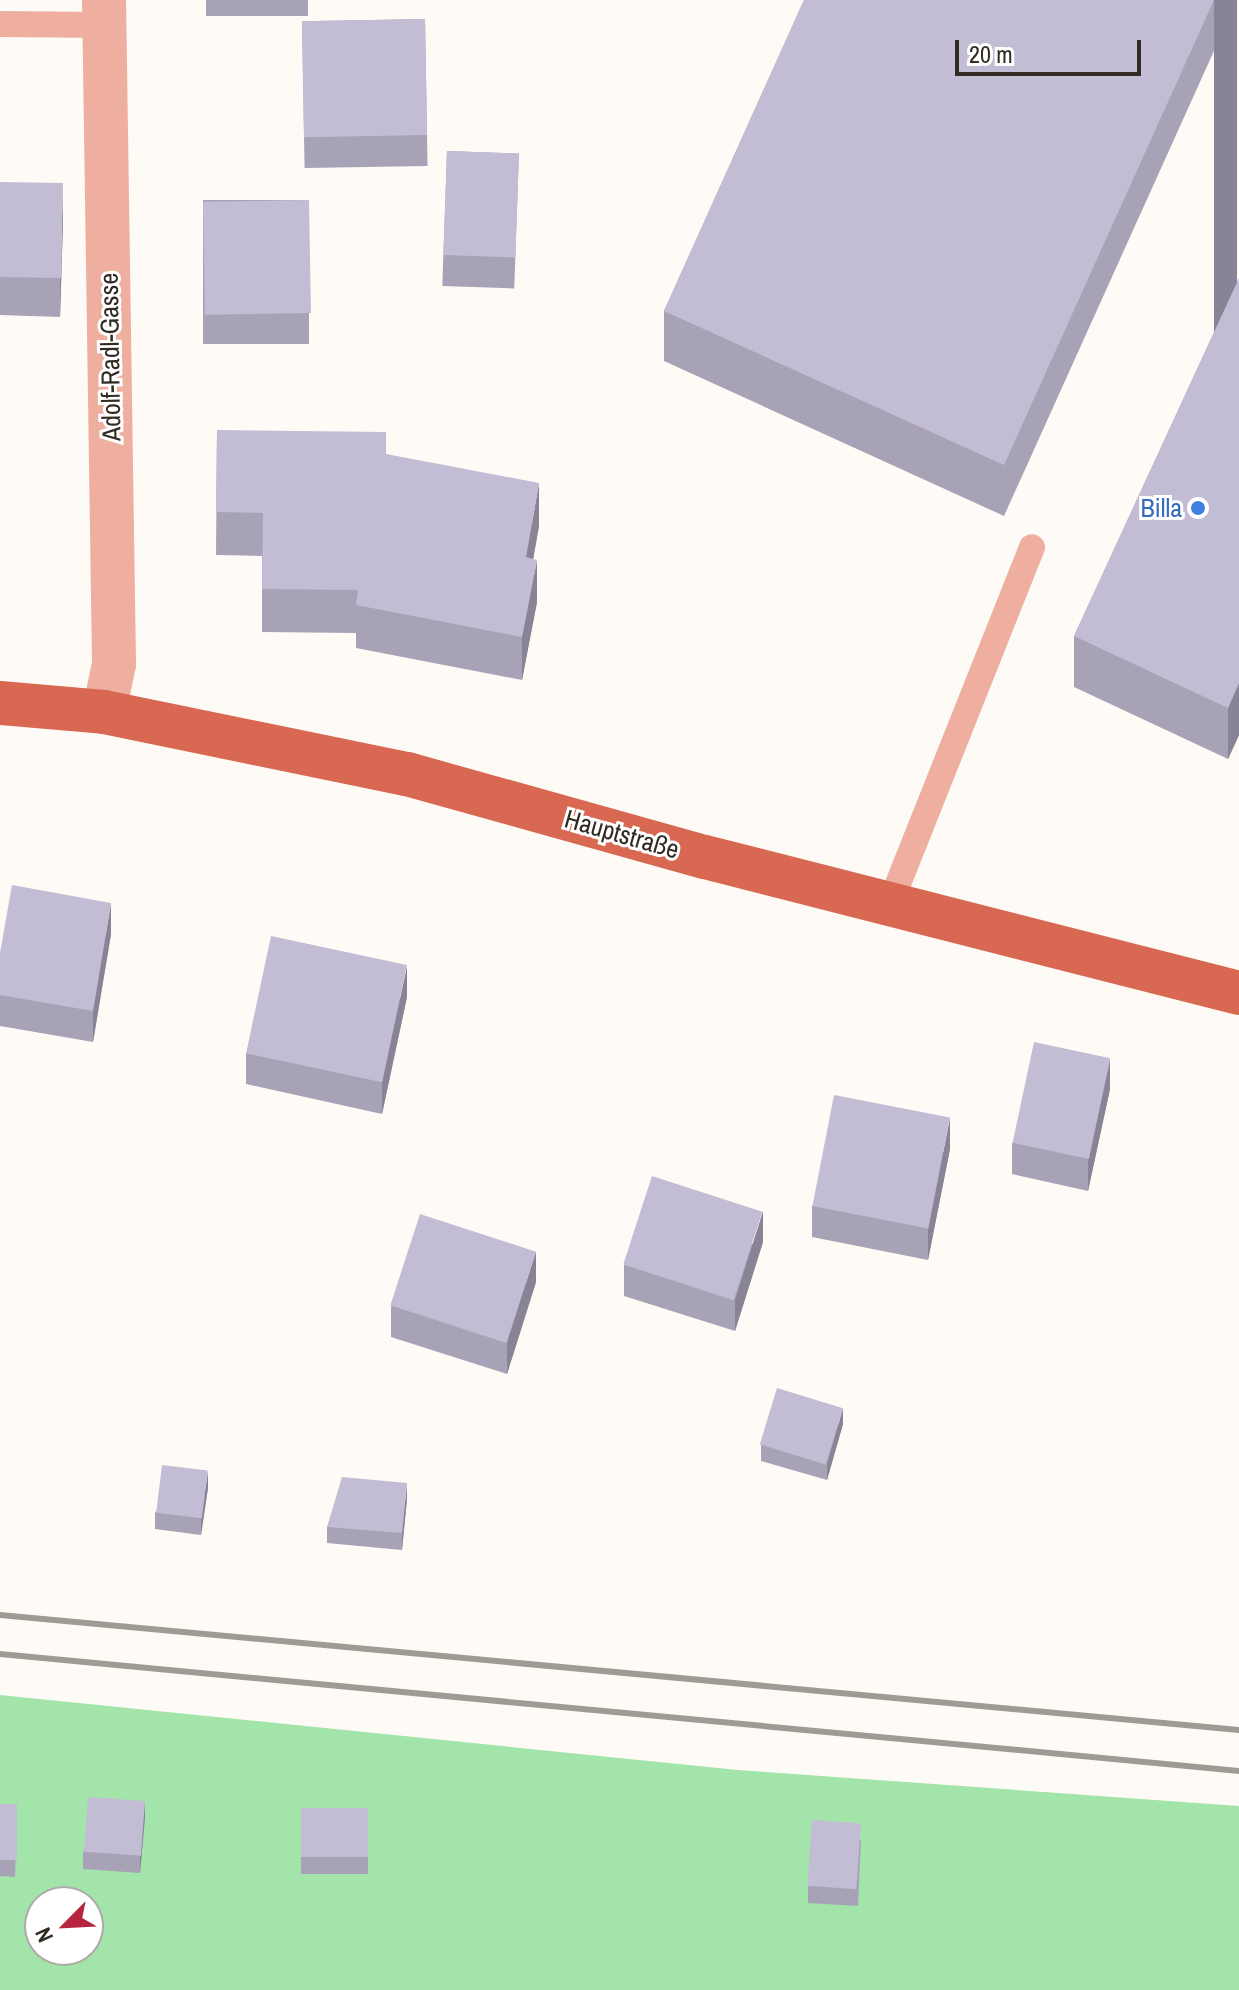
<!DOCTYPE html>
<meta charset="utf-8">
<style>
body{margin:0}
#map{position:relative;width:1239px;height:1990px;overflow:hidden;background:#fefbf6;font-family:"Archivo Narrow",sans-serif}
div>[style]{position:absolute}
[style*='--x']{left:calc(var(--x)*1px);top:calc(var(--y)*1px);width:calc(var(--w)*1px);rotate:calc(var(--a)*1deg)}
.green>*{inset:0;background:#a2e4aa}
.service>*{height:26px;margin:-13px;padding:0 13px;transform-origin:13px;border-radius:13px;background:#eeafa1}
.minor>*{height:44px;margin:-22px;padding:0 22px;transform-origin:22px;border-radius:22px;background:#eeafa1}
.primary>*{height:44px;margin:-22px;padding:0 22px;transform-origin:22px;border-radius:22px;background:#d86852}
.rail>*{height:6px;margin:-3px;padding:0 3px;transform-origin:3px;border-radius:3px;background:#9f9b94}
.wall>*{inset:0;background:#a8a2b7;transform-origin:0 0}
.shaded-wall>*{inset:0;background:#888495;transform-origin:0 0}
.building>*{inset:0;background:#c3bcd5;transform-origin:0 0}
.dots>*{width:22px;height:22px;translate:-50% -50%;box-sizing:border-box;border:4px solid #fff;border-radius:50%}
span{translate:-50% -50%;white-space:nowrap;text-align:center;line-height:1.15;-webkit-text-stroke:6px #fff;paint-order:stroke}
.street-label{font-size:26px;color:#312b22}
.shop-label{font-size:26px;color:#366cbe}
.right{translate:-100% -50%;text-align:right}
.north{position:absolute;left:24px;top:1886px;width:80px;height:80px;box-sizing:border-box;background:#fff;border:2px solid #adaaa7;border-radius:50%;rotate:246deg;font-size:22px;font-weight:700;line-height:32px;text-align:center;color:#312b22}
.north::after{content:'';display:block;margin:auto;width:28px;height:36px;background:#b6243d;clip-path:polygon(50% 0,100% 100%,50% 72%,0 100%)}
.scale{position:absolute;left:955px;top:40px;width:186px;height:36px;box-sizing:border-box;border:4px solid #312b22;border-top:0;padding-left:10px;font-size:24px;line-height:28px;white-space:nowrap;color:#312b22;-webkit-text-stroke:6px #fff;paint-order:stroke}
</style>
<div id="map">
<div class="green">
<div style="clip-path:polygon(evenodd,0 1695px,738px 1770px,1239px 1806px,1239px 1990px,0 1990px,0 1695px,40px 1902px,88px 1902px,88px 1950px,40px 1950px,40px 1902px)"></div>
</div>
<div class="service">
<div style="--x:0;--y:24;--w:105;--a:0.5"></div>
<div style="--x:890;--y:904;--w:384;--a:-68.3"></div>
</div>
<div class="minor">
<div style="--x:104;--y:712;--w:49;--a:-78.2"></div>
<div style="--x:114;--y:664;--w:664;--a:-90.86"></div>
</div>
<div class="primary">
<div style="--x:0;--y:703;--w:104;--a:4.9"></div>
<div style="--x:104;--y:712;--w:309;--a:11.6"></div>
<div style="--x:407;--y:774;--w:309;--a:15.6"></div>
<div style="--x:705;--y:857;--w:551;--a:14.29"></div>
</div>
<div class="rail">
<div style="--x:0;--y:1615;--w:1244;--a:5.3"></div>
<div style="--x:0;--y:1654;--w:1245;--a:5.39"></div>
</div>
<div class="wall">
<div style="left:206px;top:0;width:102px;height:16px"></div>
<div style="clip-path:polygon(804px 0,1237px 0,1004px 516px,664px 361px,664px 311px)"></div>
<div style="left:425px;top:19px;width:147px;height:123px;rotate:89deg"></div>
<div style="left:447px;top:151px;width:72px;height:135px;rotate:2deg"></div>
<div style="clip-path:polygon(0 182px,63px 221px,60px 317px,0 315px)"></div>
<div style="left:309px;top:200px;width:144px;height:106px;rotate:90deg"></div>
<div style="clip-path:polygon(1239px 278px,1239px 735px,1228px 759px,1074px 687px,1074px 636px)"></div>
<div style="clip-path:polygon(217px 430px,386px 454px,539px 526px,533px 559px,537px 602px,522px 680px,356px 648px,356px 633px,262px 632px,262px 556px,216px 555px)"></div>
<div style="clip-path:polygon(111px 934px,93px 1042px,0 1026px,0 953px)"></div>
<div style="clip-path:polygon(407px 997px,382px 1114px,246px 1084px,246px 1053px)"></div>
<div style="clip-path:polygon(1110px 1089px,1088px 1191px,1012px 1174px,1012px 1143px)"></div>
<div style="clip-path:polygon(950px 1149px,928px 1260px,812px 1237px,812px 1206px)"></div>
<div style="clip-path:polygon(763px 1242px,735px 1331px,624px 1296px,624px 1265px)"></div>
<div style="clip-path:polygon(536px 1282px,507px 1374px,391px 1337px,391px 1306px)"></div>
<div style="clip-path:polygon(843px 1424px,827px 1480px,761px 1461px,761px 1445px)"></div>
<div style="clip-path:polygon(208px 1488px,201px 1535px,155px 1529px,155px 1512px)"></div>
<div style="clip-path:polygon(407px 1499px,402px 1550px,327px 1543px,327px 1527px)"></div>
<div style="clip-path:polygon(0 1804px,17px 1821px,15px 1877px,0 1876px)"></div>
<div style="left:301px;top:1808px;width:67px;height:66px"></div>
<div style="clip-path:polygon(145px 1817px,140px 1873px,83px 1869px,83px 1852px)"></div>
<div style="clip-path:polygon(861px 1839px,858px 1906px,808px 1903px,808px 1886px)"></div>
</div>
<div class="shaded-wall">
<div style="left:1214px;top:0;width:23px;height:510px"></div>
<div style="clip-path:polygon(63px 183px,63px 221px,60px 317px,60px 279px)"></div>
<div style="clip-path:polygon(539px 483px,539px 526px,526px 600px,526px 557px)"></div>
<div style="clip-path:polygon(537px 560px,537px 602px,522px 680px,522px 637px)"></div>
<div style="clip-path:polygon(1239px 683px,1239px 735px,1228px 759px,1228px 708px)"></div>
<div style="clip-path:polygon(111px 903px,111px 934px,93px 1042px,93px 1011px)"></div>
<div style="clip-path:polygon(407px 966px,407px 997px,382px 1114px,382px 1083px)"></div>
<div style="clip-path:polygon(1110px 1058px,1110px 1089px,1088px 1191px,1088px 1160px)"></div>
<div style="clip-path:polygon(950px 1118px,950px 1149px,928px 1260px,928px 1229px)"></div>
<div style="clip-path:polygon(763px 1211px,763px 1242px,735px 1331px,735px 1300px)"></div>
<div style="clip-path:polygon(536px 1251px,536px 1282px,507px 1374px,507px 1343px)"></div>
<div style="clip-path:polygon(843px 1408px,843px 1424px,827px 1480px,827px 1464px)"></div>
<div style="clip-path:polygon(208px 1471px,208px 1488px,201px 1535px,201px 1519px)"></div>
<div style="clip-path:polygon(407px 1483px,407px 1499px,402px 1550px,402px 1533px)"></div>
<div style="clip-path:polygon(145px 1801px,145px 1817px,140px 1873px,140px 1857px)"></div>
</div>
<div class="building">
<div style="clip-path:polygon(804px 0,1214px 0,1004px 465px,664px 311px)"></div>
<div style="left:425px;top:19px;width:116px;height:123px;rotate:89deg"></div>
<div style="left:447px;top:151px;width:72px;height:104px;rotate:2deg"></div>
<div style="left:0;top:182px;width:63px;height:95px;rotate:1deg"></div>
<div style="left:309px;top:200px;width:113px;height:106px;rotate:89deg"></div>
<div style="clip-path:polygon(1239px 278px,1239px 683px,1228px 708px,1074px 636px)"></div>
<div style="clip-path:polygon(217px 430px,386px 432px,386px 454px,539px 483px,526px 557px,537px 560px,522px 637px,356px 605px,358px 590px,262px 589px,263px 513px,216px 512px)"></div>
<div style="clip-path:polygon(12px 885px,111px 903px,93px 1011px,0 995px,0 953px)"></div>
<div style="left:271px;top:936px;width:139px;height:120px;rotate:12deg"></div>
<div style="left:1034px;top:1042px;width:78px;height:103px;rotate:12deg"></div>
<div style="left:834px;top:1095px;width:118px;height:113px;rotate:11deg"></div>
<div style="left:652px;top:1176px;width:116px;height:93px;rotate:18deg"></div>
<div style="left:420px;top:1214px;width:122px;height:96px;rotate:18deg"></div>
<div style="left:777px;top:1388px;width:69px;height:59px;rotate:17deg"></div>
<div style="left:162px;top:1465px;width:46px;height:48px;rotate:7deg"></div>
<div style="clip-path:polygon(342px 1477px,407px 1483px,402px 1533px,327px 1527px)"></div>
<div style="left:88px;top:1797px;width:57px;height:55px;rotate:4deg"></div>
<div style="left:0;top:1804px;width:17px;height:56px"></div>
<div style="left:301px;top:1808px;width:67px;height:49px"></div>
<div style="left:812px;top:1820px;width:49px;height:66px;rotate:4deg"></div>
</div>
<div class="dots">
<div style="left:1198px;top:508px;background:#3f7fe0"></div>
</div>
<div class="street-label">
<span style="left:110px;top:357px;rotate:-91deg">Adolf-Radl-Gasse</span>
<span style="left:622px;top:834px;rotate:16deg">Hauptstraße</span>
</div>
<div class="shop-label">
<span class="right" style="left:1182px;top:508px">Billa</span>
</div>
<div class="north">N</div>
<div class="scale">20 m</div>
</div>
